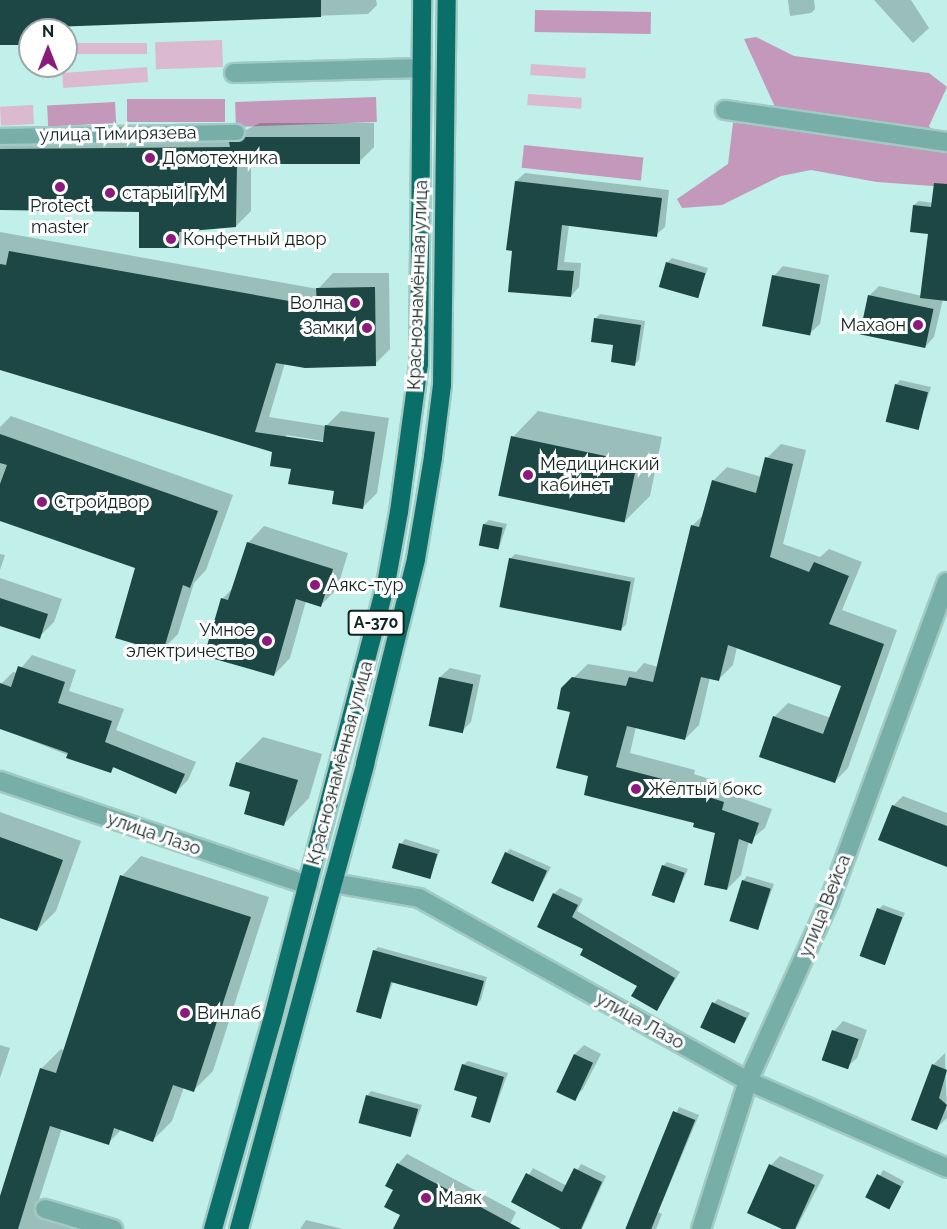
<!DOCTYPE html>
<meta charset="utf-8">
<style>
body{margin:0}
#map{position:relative;width:947px;height:1229px;overflow:hidden;background:#c1efe9;font-family:Raleway,sans-serif}
div>[style]{position:absolute}
[style*='--x']{left:calc(var(--x)*1px);top:calc(var(--y)*1px);width:calc(var(--w)*1px);rotate:calc(var(--a)*1deg)}
.green>*{inset:0;background:#dab9d1;transform-origin:0 0}
.forest>*{inset:0;background:#c498ba;transform-origin:0 0}
.shadow>*{inset:0;background:#0003;transform-origin:0 0}
.building>*{inset:0;background:#1d4744;transform-origin:0 0}
.roads{filter:drop-shadow(2px 0 #a2cac5) drop-shadow(-2px 0 #a2cac5) drop-shadow(0 2px #a2cac5) drop-shadow(0 -2px #a2cac5)}
.pedestrian>*{height:15px;margin:-7.5px;padding:0 7.5px;transform-origin:7.5px;border-radius:7.5px;background:#77aea8}
.minor>*{height:18px;margin:-9px;padding:0 9px;transform-origin:9px;border-radius:9px;background:#77aea8}
.tertiary>*{height:18px;margin:-9px;padding:0 9px;transform-origin:9px;border-radius:9px;background:#77aea8}
.trunk>*{height:18px;margin:-9px;padding:0 9px;transform-origin:9px;border-radius:9px;background:#0b6f69}
.dots>*{width:16px;height:16px;translate:-50% -50%;box-sizing:border-box;border:3px solid #fff;border-radius:50%}
span{translate:-50% -50%;white-space:nowrap;text-align:center;line-height:1.15;-webkit-text-stroke:6px #fff;paint-order:stroke}
.shield-label span{padding:2px 4px;background:#fff;border:2px solid;border-radius:4px;-webkit-text-stroke-width:0}
.shield-label{font-size:16px;color:#122422;font-weight:700}
.street-label{font-size:18px;color:#122422}
.poi-label{font-size:18px;color:#122422}
.left{translate:0 -50%;text-align:left}
.right{translate:-100% -50%;text-align:right}
.north{position:absolute;left:18px;top:18px;width:60px;height:60px;box-sizing:border-box;background:#fff;border:2px solid #a0a7a7;border-radius:50%;rotate:0deg;font-size:16px;font-weight:700;line-height:24px;text-align:center;color:#122422}
.north::after{content:'';display:block;margin:auto;width:21px;height:27px;background:#8c1a7c;clip-path:polygon(50% 0,100% 100%,50% 72%,0 100%)}
</style>
<div id="map">
<div class="green">
<div style="left:222px;top:40px;width:27px;height:67px;rotate:88deg"></div>
<div style="left:147px;top:43px;width:11px;height:81px;rotate:90deg"></div>
<div style="left:531px;top:64px;width:55px;height:11px;rotate:4deg"></div>
<div style="left:147px;top:67px;width:15px;height:85px;rotate:86deg"></div>
<div style="left:528px;top:94px;width:54px;height:11px;rotate:4deg"></div>
<div style="left:33px;top:105px;width:19px;height:33px;rotate:87deg"></div>
</div>
<div class="forest">
<div style="left:535px;top:10px;width:116px;height:22px;rotate:1deg"></div>
<div style="clip-path:polygon(756px 37px,794px 56px,929px 73px,947px 87px,929px 126px,947px 152px,947px 187px,877px 182px,811px 170px,781px 176px,722px 205px,682px 208px,677px 199px,728px 164px,733px 123px,775px 125px,776px 109px,744px 39px)"></div>
<div style="left:376px;top:97px;width:25px;height:141px;rotate:88deg"></div>
<div style="left:225px;top:99px;width:23px;height:98px;rotate:90deg"></div>
<div style="left:115px;top:102px;width:21px;height:68px;rotate:87deg"></div>
<div style="left:524px;top:145px;width:120px;height:23px;rotate:6deg"></div>
</div>
<div class="shadow">
<div style="clip-path:polygon(0 0,376px 0,377px 5px,368px 14px,33px 26px,24px 43px,0 43px)"></div>
<div style="clip-path:polygon(788px 0,814px 0,815px 9px,811px 13px,790px 16px)"></div>
<div style="clip-path:polygon(874px 0,911px 0,929px 28px,913px 43px)"></div>
<div style="clip-path:polygon(260px 123px,374px 123px,374px 147px,359px 162px,251px 162px,251px 211px,236px 226px,193px 229px,178px 246px,140px 211px,0 209px,0 135px,240px 133px)"></div>
<div style="clip-path:polygon(525px 173px,669px 190px,665px 227px,656px 235px,569px 225px,564px 262px,581px 263px,579px 287px,571px 296px,510px 291px,516px 181px)"></div>
<div style="clip-path:polygon(919px 201px,947px 205px,947px 300px,943px 299px,934px 337px,925px 347px,869px 296px,879px 286px,922px 296px,930px 233px,914px 205px)"></div>
<div style="clip-path:polygon(evenodd,0 232px,318px 289px,333px 273px,389px 273px,390px 349px,375px 364px,285px 363px,269px 417px,326px 426px,341px 411px,389px 418px,377px 493px,363px 507px,292px 468px,274px 451px,0 369px,0 232px,286px 435px,330px 442px,330px 445px,286px 438px,286px 435px)"></div>
<div style="clip-path:polygon(672px 258px,708px 268px,698px 296px,667px 263px)"></div>
<div style="clip-path:polygon(783px 266px,829px 275px,820px 324px,810px 333px,774px 276px)"></div>
<div style="clip-path:polygon(600px 314px,645px 321px,639px 360px,634px 365px,596px 318px)"></div>
<div style="clip-path:polygon(900px 380px,931px 387px,918px 428px,896px 385px)"></div>
<div style="clip-path:polygon(538px 411px,662px 437px,650px 496px,624px 522px,513px 437px)"></div>
<div style="clip-path:polygon(11px 416px,233px 495px,206px 570px,194px 583px,178px 634px,162px 650px,137px 568px,0 519px,0 427px)"></div>
<div style="clip-path:polygon(781px 444px,806px 450px,783px 544px,820px 557px,829px 549px,862px 562px,842px 610px,897px 630px,848px 768px,834px 782px,774px 717px,788px 703px,831px 718px,843px 685px,737px 647px,733px 665px,719px 679px,710px 677px,699px 725px,685px 739px,636px 727px,630px 753px,695px 770px,694px 774px,737px 788px,735px 796px,772px 809px,765px 828px,749px 841px,741px 875px,727px 889px,717px 832px,590px 775px,562px 689px,588px 664px,636px 672px,644px 663px,658px 667px,692px 526px,704px 514px,713px 481px,727px 467px,762px 477px,767px 458px)"></div>
<div style="clip-path:polygon(489px 520px,507px 524px,499px 548px,484px 524px)"></div>
<div style="clip-path:polygon(264px 526px,348px 553px,337px 589px,321px 605px,306px 601px,290px 658px,274px 675px,222px 599px,234px 587px,248px 543px)"></div>
<div style="clip-path:polygon(0 554px,5px 555px,0 570px)"></div>
<div style="clip-path:polygon(515px 554px,635px 578px,626px 625px,621px 629px,510px 559px)"></div>
<div style="clip-path:polygon(0 578px,62px 599px,54px 622px,39px 637px,0 624px)"></div>
<div style="clip-path:polygon(32px 655px,76px 670px,69px 691px,124px 709px,116px 730px,196px 762px,188px 780px,176px 792px,115px 766px,110px 772px,0 728px,1px 684px,13px 672px,17px 673px)"></div>
<div style="clip-path:polygon(450px 668px,481px 675px,471px 722px,462px 731px,440px 677px)"></div>
<div style="clip-path:polygon(263px 737px,322px 754px,309px 798px,284px 824px,237px 763px)"></div>
<div style="clip-path:polygon(903px 796px,947px 813px,947px 865px,893px 806px)"></div>
<div style="clip-path:polygon(0 812px,81px 841px,56px 911px,37px 930px,0 916px)"></div>
<div style="clip-path:polygon(405px 839px,440px 850px,430px 876px,401px 844px)"></div>
<div style="clip-path:polygon(510px 849px,551px 867px,533px 900px,506px 853px)"></div>
<div style="clip-path:polygon(141px 856px,269px 897px,213px 1071px,194px 1090px,184px 1087px,172px 1121px,153px 1140px,122px 1129px,108px 1143px,62px 1128px,38px 1203px,123px 1224px,122px 1229px,0 1229px,0 1201px,41px 1069px,61px 1049px,65px 1051px,122px 876px)"></div>
<div style="clip-path:polygon(667px 862px,688px 869px,674px 901px,663px 866px)"></div>
<div style="clip-path:polygon(747px 876px,774px 884px,758px 928px,743px 881px)"></div>
<div style="clip-path:polygon(560px 888px,583px 899px,577px 911px,680px 972px,657px 1009px,639px 985px,585px 948px,554px 894px)"></div>
<div style="clip-path:polygon(883px 905px,905px 913px,883px 963px,879px 909px)"></div>
<div style="clip-path:polygon(378px 947px,487px 977px,481px 1000px,476px 1005px,393px 982px,380px 1017px,374px 951px)"></div>
<div style="clip-path:polygon(718px 999px,750px 1013px,734px 1042px,714px 1003px)"></div>
<div style="clip-path:polygon(843px 1021px,867px 1030px,857px 1058px,847px 1067px,834px 1031px)"></div>
<div style="clip-path:polygon(0 1045px,10px 1048px,0 1078px)"></div>
<div style="clip-path:polygon(584px 1045px,601px 1054px,583px 1089px,574px 1098px,575px 1054px)"></div>
<div style="clip-path:polygon(945px 1053px,947px 1118px,937px 1128px,933px 1065px)"></div>
<div style="clip-path:polygon(468px 1061px,508px 1073px,490px 1122px,463px 1065px)"></div>
<div style="clip-path:polygon(371px 1091px,422px 1105px,411px 1135px,367px 1096px)"></div>
<div style="clip-path:polygon(679px 1107px,699px 1115px,658px 1212px,662px 1214px,656px 1229px,626px 1229px)"></div>
<div style="clip-path:polygon(407px 1154px,516px 1212px,508px 1229px,402px 1215px,395px 1189px,398px 1164px)"></div>
<div style="clip-path:polygon(780px 1156px,824px 1175px,796px 1229px,786px 1229px,771px 1165px)"></div>
<div style="clip-path:polygon(581px 1164px,606px 1176px,582px 1229px,564px 1229px,513px 1202px,533px 1168px,567px 1186px)"></div>
<div style="left:883px;top:1170px;width:24px;height:31px;rotate:28deg"></div>
<div style="clip-path:polygon(306px 1220px,343px 1229px,300px 1229px)"></div>
</div>
<div class="building">
<div style="clip-path:polygon(0 0,321px 0,321px 17px,25px 28px,25px 45px,0 45px)"></div>
<div style="clip-path:polygon(244px 137px,360px 137px,360px 164px,237px 164px,236px 227px,179px 232px,179px 248px,139px 248px,139px 212px,0 210px,0 149px,230px 147px,229px 142px)"></div>
<div style="clip-path:polygon(515px 181px,662px 198px,657px 237px,562px 225px,557px 270px,574px 271px,571px 297px,508px 292px,512px 251px,506px 250px)"></div>
<div style="clip-path:polygon(934px 183px,947px 184px,947px 301px,920px 298px,928px 234px,910px 232px,913px 205px,931px 207px)"></div>
<div style="clip-path:polygon(9px 251px,317px 306px,316px 288px,375px 287px,376px 366px,305px 368px,276px 363px,255px 432px,323px 442px,325px 425px,375px 432px,363px 509px,332px 504px,334px 491px,288px 484px,291px 469px,270px 466px,272px 452px,0 370px,0 264px,6px 265px)"></div>
<div style="left:666px;top:262px;width:41px;height:26px;rotate:16deg"></div>
<div style="left:772px;top:275px;width:49px;height:52px;rotate:11deg"></div>
<div style="left:868px;top:295px;width:67px;height:40px;rotate:12deg"></div>
<div style="clip-path:polygon(594px 318px,641px 325px,635px 366px,611px 362px,613px 345px,591px 342px)"></div>
<div style="left:895px;top:384px;width:34px;height:39px;rotate:14deg"></div>
<div style="clip-path:polygon(0 434px,218px 511px,190px 588px,183px 585px,163px 652px,115px 638px,135px 568px,0 521px,0 484px,7px 465px,0 463px)"></div>
<div style="left:511px;top:436px;width:129px;height:61px;rotate:12deg"></div>
<div style="clip-path:polygon(765px 457px,793px 464px,770px 557px,809px 572px,814px 562px,849px 576px,829px 624px,884px 644px,835px 783px,759px 757px,773px 716px,823px 734px,841px 686px,728px 645px,719px 681px,701px 677px,685px 740px,627px 726px,616px 767px,682px 784px,681px 788px,724px 802px,722px 810px,759px 823px,752px 844px,739px 839px,727px 890px,704px 885px,715px 833px,693px 827px,694px 823px,584px 795px,588px 776px,556px 768px,570px 712px,557px 709px,561px 688px,572px 677px,626px 686px,629px 677px,653px 682px,691px 525px,699px 527px,712px 480px,756px 493px)"></div>
<div style="left:483px;top:524px;width:20px;height:22px;rotate:11deg"></div>
<div style="clip-path:polygon(247px 542px,333px 569px,321px 607px,296px 599px,274px 676px,204px 656px,221px 598px,228px 600px)"></div>
<div style="left:509px;top:558px;width:124px;height:50px;rotate:11deg"></div>
<div style="clip-path:polygon(0 598px,48px 614px,40px 639px,0 626px)"></div>
<div style="clip-path:polygon(18px 666px,65px 682px,58px 703px,112px 721px,105px 742px,185px 774px,176px 794px,113px 767px,111px 773px,66px 758px,68px 753px,0 729px,0 683px,11px 687px)"></div>
<div style="left:439px;top:677px;width:35px;height:50px;rotate:12deg"></div>
<div style="clip-path:polygon(236px 762px,298px 780px,284px 826px,244px 814px,250px 792px,229px 786px)"></div>
<div style="clip-path:polygon(892px 805px,947px 826px,947px 867px,878px 840px)"></div>
<div style="clip-path:polygon(0 837px,63px 860px,37px 931px,0 918px)"></div>
<div style="left:399px;top:843px;width:40px;height:26px;rotate:16deg"></div>
<div style="left:505px;top:852px;width:46px;height:34px;rotate:24deg"></div>
<div style="left:662px;top:865px;width:24px;height:32px;rotate:19deg"></div>
<div style="clip-path:polygon(120px 875px,251px 917px,194px 1092px,173px 1085px,153px 1142px,114px 1128px,109px 1145px,50px 1126px,18px 1229px,0 1229px,0 1196px,40px 1068px,56px 1073px)"></div>
<div style="left:742px;top:880px;width:30px;height:43px;rotate:17deg"></div>
<div style="clip-path:polygon(553px 893px,578px 905px,572px 917px,675px 978px,657px 1011px,631px 996px,637px 986px,580px 955px,583px 949px,537px 927px)"></div>
<div style="left:877px;top:908px;width:27px;height:51px;rotate:20deg"></div>
<div style="clip-path:polygon(373px 950px,484px 981px,477px 1006px,391px 982px,381px 1019px,356px 1012px)"></div>
<div style="left:712px;top:1002px;width:38px;height:28px;rotate:25deg"></div>
<div style="left:832px;top:1030px;width:28px;height:32px;rotate:19deg"></div>
<div style="left:574px;top:1054px;width:21px;height:42px;rotate:25deg"></div>
<div style="clip-path:polygon(462px 1064px,504px 1077px,490px 1123px,471px 1117px,477px 1097px,454px 1090px)"></div>
<div style="clip-path:polygon(932px 1064px,947px 1070px,939px 1098px,947px 1105px,937px 1130px,911px 1120px)"></div>
<div style="left:366px;top:1095px;width:54px;height:29px;rotate:15deg"></div>
<div style="left:673px;top:1111px;width:24px;height:127px;rotate:22deg"></div>
<div style="clip-path:polygon(397px 1163px,477px 1205px,521px 1229px,393px 1229px,400px 1215px,384px 1207px,393px 1190px,385px 1186px)"></div>
<div style="clip-path:polygon(769px 1164px,815px 1185px,795px 1229px,782px 1229px,747px 1213px)"></div>
<div style="clip-path:polygon(574px 1168px,602px 1182px,581px 1229px,561px 1229px,511px 1202px,526px 1173px,562px 1192px)"></div>
<div style="left:877px;top:1174px;width:27px;height:26px;rotate:27deg"></div>
</div>
<div class="roads">
<div class="pedestrian">
<div style="--x:0;--y:136;--w:236;--a:-1"></div>
</div>
<div class="minor">
<div style="--x:234;--y:73;--w:188;--a:-1.5"></div>
<div style="--x:725;--y:110;--w:224;--a:8.2"></div>
<div style="--x:333;--y:883;--w:87;--a:9.9"></div>
<div style="--x:419;--y:898;--w:376;--a:29.1"></div>
<div style="--x:748;--y:1081;--w:217;--a:23.6"></div>
<div style="--x:45;--y:1209;--w:71;--a:16.4"></div>
<div style="--x:701;--y:1229;--w:155;--a:-72.4"></div>
<div style="--x:748;--y:1081;--w:196;--a:-65.7"></div>
<div style="--x:829;--y:902;--w:341;--a:-69.8"></div>
</div>
<div class="tertiary">
<div style="--x:0;--y:781;--w:325;--a:18.7"></div>
</div>
<div class="trunk">
<div style="--x:213;--y:1229;--w:216;--a:-74.2"></div>
<div style="--x:272;--y:1021;--w:452;--a:-75.4"></div>
<div style="--x:386;--y:584;--w:73;--a:-79.8"></div>
<div style="--x:399;--y:512;--w:149;--a:-82.3"></div>
<div style="--x:419;--y:364;--w:364;--a:-89.5"></div>
<div style="--x:239;--y:1229;--w:482;--a:-74.8"></div>
<div style="--x:365;--y:764;--w:211;--a:-76"></div>
<div style="--x:416;--y:559;--w:103;--a:-80.5"></div>
<div style="--x:433;--y:457;--w:73;--a:-82.9"></div>
<div style="--x:442;--y:385;--w:385;--a:-89.3"></div>
</div>
</div>
<div class="dots">
<div style="left:150px;top:158px;background:#8c1a7c"></div>
<div style="left:60px;top:187px;background:#8c1a7c"></div>
<div style="left:110px;top:193px;background:#8c1a7c"></div>
<div style="left:171px;top:239px;background:#8c1a7c"></div>
<div style="left:355px;top:303px;background:#8c1a7c"></div>
<div style="left:918px;top:325px;background:#8c1a7c"></div>
<div style="left:367px;top:328px;background:#8c1a7c"></div>
<div style="left:528px;top:475px;background:#8c1a7c"></div>
<div style="left:42px;top:502px;background:#8c1a7c"></div>
<div style="left:315px;top:585px;background:#8c1a7c"></div>
<div style="left:267px;top:641px;background:#8c1a7c"></div>
<div style="left:636px;top:789px;background:#8c1a7c"></div>
<div style="left:185px;top:1013px;background:#8c1a7c"></div>
<div style="left:426px;top:1198px;background:#8c1a7c"></div>
</div>
<div class="shield-label">
<span style="left:376px;top:623px">А-370</span>
</div>
<div class="street-label">
<span style="left:118px;top:134px;rotate:-1deg">улица Тимирязева</span>
<span style="left:418px;top:285px;rotate:-88deg">Краснознамённая улица</span>
<span style="left:340px;top:763px;rotate:-75deg">Краснознамённая улица</span>
<span style="left:154px;top:834px;rotate:19deg">улица Лазо</span>
<span style="left:825px;top:906px;rotate:-68deg">улица Вейса</span>
<span style="left:640px;top:1021px;rotate:29deg">улица Лазо</span>
</div>
<div class="poi-label">
<span class="left" style="left:162px;top:158px">Домотехника</span>
<span class="left" style="left:122px;top:193px">старый ГУМ</span>
<span style="left:60px;top:217px">Protect<br>master</span>
<span class="left" style="left:183px;top:239px">Конфетный двор</span>
<span class="right" style="left:343px;top:303px">Волна</span>
<span class="right" style="left:906px;top:325px">Махаон</span>
<span class="right" style="left:355px;top:328px">Замки</span>
<span class="left" style="left:540px;top:475px">Медицинский<br>кабинет</span>
<span class="left" style="left:54px;top:502px">Стройдвор</span>
<span class="left" style="left:327px;top:585px">Аякс-тур</span>
<span class="right" style="left:255px;top:641px">Умное<br>электричество</span>
<span class="left" style="left:648px;top:789px">Желтый бокс</span>
<span class="left" style="left:197px;top:1013px">Винлаб</span>
<span class="left" style="left:438px;top:1198px">Маяк</span>
</div>
<div class="north">N</div>
</div>
